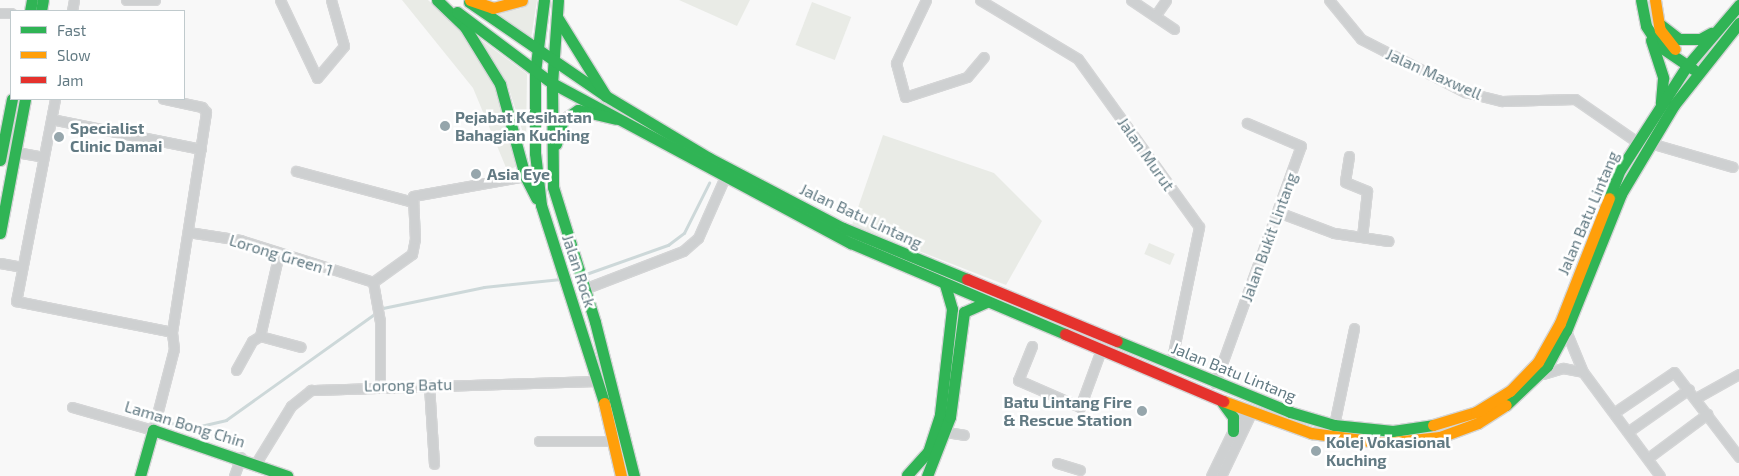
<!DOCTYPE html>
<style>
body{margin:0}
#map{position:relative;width:1739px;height:476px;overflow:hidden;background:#f8f8f8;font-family:"Exo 2",sans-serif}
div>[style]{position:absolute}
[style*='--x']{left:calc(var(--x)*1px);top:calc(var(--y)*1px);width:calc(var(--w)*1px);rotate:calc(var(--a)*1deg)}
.green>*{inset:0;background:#e9ebe6;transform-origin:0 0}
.stream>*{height:2.5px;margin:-1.25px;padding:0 1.25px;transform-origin:1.25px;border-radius:1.25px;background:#cdd8d9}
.roads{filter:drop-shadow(1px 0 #d4d5d6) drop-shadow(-1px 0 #d4d5d6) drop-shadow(0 1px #d4d5d6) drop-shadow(0 -1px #d4d5d6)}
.street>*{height:9px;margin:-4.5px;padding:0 4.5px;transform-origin:4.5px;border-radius:4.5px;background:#ced0d1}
.fast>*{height:11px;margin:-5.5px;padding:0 5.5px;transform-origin:5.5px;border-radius:5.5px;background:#30b455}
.slow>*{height:11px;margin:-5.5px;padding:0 5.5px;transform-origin:5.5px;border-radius:5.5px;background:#ff9f0a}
.jam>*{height:11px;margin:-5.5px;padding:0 5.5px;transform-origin:5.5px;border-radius:5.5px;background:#e5322d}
.dots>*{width:14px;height:14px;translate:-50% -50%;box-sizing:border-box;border:2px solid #fff;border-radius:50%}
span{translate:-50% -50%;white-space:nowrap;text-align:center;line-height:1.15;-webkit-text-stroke:5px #fff;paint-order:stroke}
.street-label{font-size:16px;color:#627a83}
.poi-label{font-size:16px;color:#627a83;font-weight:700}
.left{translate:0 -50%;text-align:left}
.right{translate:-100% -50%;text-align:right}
.legend{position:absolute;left:10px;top:10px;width:175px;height:90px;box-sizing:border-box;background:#fff;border:1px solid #c0cacd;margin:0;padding:6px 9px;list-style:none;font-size:15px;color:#627a83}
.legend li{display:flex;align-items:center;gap:10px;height:25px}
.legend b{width:25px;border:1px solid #c0cacd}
</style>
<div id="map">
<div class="green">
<div style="clip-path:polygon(402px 0,428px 0,456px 25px,495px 87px,518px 166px,507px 170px,473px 88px)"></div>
<div style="clip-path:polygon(529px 0,537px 0,531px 39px,494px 12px,520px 9px)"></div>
<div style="clip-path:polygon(679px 0,750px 0,737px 26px)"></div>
<div style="left:812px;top:2px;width:42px;height:46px;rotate:21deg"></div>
<div style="clip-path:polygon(476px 36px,527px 74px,526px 142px,508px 86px)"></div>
<div style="clip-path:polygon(883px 135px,994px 173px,1042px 221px,1006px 285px,852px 225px)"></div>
<div style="left:1149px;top:243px;width:28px;height:12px;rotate:23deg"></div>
</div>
<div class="stream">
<div style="--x:586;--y:274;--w:87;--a:-19.5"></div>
<div style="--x:668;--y:245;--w:20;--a:-37"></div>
<div style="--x:684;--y:233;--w:56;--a:-63.4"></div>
<div style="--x:167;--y:422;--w:26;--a:13"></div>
<div style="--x:192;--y:428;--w:35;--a:-13"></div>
<div style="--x:226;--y:420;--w:193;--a:-35.5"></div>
<div style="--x:383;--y:308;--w:103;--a:-11.7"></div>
<div style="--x:484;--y:287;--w:77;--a:-5.9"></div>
</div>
<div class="roads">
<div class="street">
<div style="--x:126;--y:0;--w:29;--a:0"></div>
<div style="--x:280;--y:0;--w:86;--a:64.6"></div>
<div style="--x:317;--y:78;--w:42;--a:-49.8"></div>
<div style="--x:344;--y:46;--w:48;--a:-105.8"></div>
<div style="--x:926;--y:0;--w:70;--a:115.5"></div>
<div style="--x:896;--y:63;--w:35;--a:75"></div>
<div style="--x:905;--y:97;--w:65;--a:-17.9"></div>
<div style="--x:967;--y:77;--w:26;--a:-50"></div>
<div style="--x:980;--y:0;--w:114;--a:31"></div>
<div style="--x:1078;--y:59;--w:207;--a:54.2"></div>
<div style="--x:1199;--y:227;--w:140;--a:101.6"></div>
<div style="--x:1131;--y:0;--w:52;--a:34"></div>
<div style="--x:1329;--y:0;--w:50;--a:50.6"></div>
<div style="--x:1361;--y:39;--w:117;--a:27"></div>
<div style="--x:1465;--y:92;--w:38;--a:14"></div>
<div style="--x:1502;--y:101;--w:73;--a:-1.6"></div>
<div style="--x:1575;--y:99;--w:75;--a:34.7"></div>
<div style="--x:72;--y:11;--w:11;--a:-80"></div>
<div style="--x:0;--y:13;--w:11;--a:0"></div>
<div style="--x:1155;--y:16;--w:19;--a:-55"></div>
<div style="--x:55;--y:99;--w:206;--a:100.9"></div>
<div style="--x:16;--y:301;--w:159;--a:11.2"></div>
<div style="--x:51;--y:119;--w:153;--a:11.3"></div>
<div style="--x:1650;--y:143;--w:86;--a:16.1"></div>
<div style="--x:16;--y:152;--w:28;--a:10"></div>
<div style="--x:1349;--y:156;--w:26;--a:99"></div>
<div style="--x:1345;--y:182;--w:24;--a:22"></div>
<div style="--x:1367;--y:191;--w:46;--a:96.2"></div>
<div style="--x:296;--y:171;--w:121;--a:14.8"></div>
<div style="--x:1278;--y:212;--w:60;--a:20.6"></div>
<div style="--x:1334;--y:233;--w:55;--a:8.4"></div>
<div style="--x:188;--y:232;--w:53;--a:8.7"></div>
<div style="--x:240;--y:240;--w:139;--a:17.5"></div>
<div style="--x:373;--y:282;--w:48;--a:-35.7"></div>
<div style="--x:412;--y:254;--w:15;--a:-79"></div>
<div style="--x:415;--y:239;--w:43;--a:-92.7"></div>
<div style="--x:413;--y:196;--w:114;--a:-10.1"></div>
<div style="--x:0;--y:263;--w:22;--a:10"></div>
<div style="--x:373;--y:282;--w:40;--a:80"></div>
<div style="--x:380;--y:321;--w:64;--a:90"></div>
<div style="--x:584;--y:289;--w:106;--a:-21"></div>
<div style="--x:683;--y:251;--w:20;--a:-41"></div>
<div style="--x:698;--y:238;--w:64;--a:-66.2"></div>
<div style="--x:1566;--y:331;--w:44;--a:67.5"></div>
<div style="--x:1583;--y:372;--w:129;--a:53.5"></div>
<div style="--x:260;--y:336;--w:85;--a:-77.1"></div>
<div style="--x:260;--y:336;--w:42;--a:15"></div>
<div style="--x:1032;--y:346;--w:37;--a:112"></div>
<div style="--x:1018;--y:380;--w:68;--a:23.5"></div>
<div style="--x:1080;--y:407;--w:61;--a:-69.8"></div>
<div style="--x:236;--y:370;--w:33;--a:-61"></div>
<div style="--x:252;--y:341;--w:9;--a:-32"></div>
<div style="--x:1543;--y:374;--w:21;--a:-17"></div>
<div style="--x:1563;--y:368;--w:20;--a:11"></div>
<div style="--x:1215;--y:383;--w:252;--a:-70.1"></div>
<div style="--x:1301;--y:146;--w:59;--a:-156.9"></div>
<div style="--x:429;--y:385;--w:79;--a:86.4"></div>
<div style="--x:1696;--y:398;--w:49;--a:-29.2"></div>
<div style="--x:72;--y:407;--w:84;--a:15.9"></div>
<div style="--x:153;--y:430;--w:84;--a:-75.5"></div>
<div style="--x:174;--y:349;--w:17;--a:-97"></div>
<div style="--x:172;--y:332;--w:223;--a:-81.2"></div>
<div style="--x:206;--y:112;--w:6;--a:-129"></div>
<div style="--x:202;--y:107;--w:40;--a:-168"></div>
<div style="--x:1615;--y:412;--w:71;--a:-34.1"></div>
<div style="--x:1674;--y:372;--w:107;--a:52.6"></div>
<div style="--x:1334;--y:425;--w:99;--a:-78.3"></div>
<div style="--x:1629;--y:431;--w:73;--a:-35"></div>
<div style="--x:946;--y:432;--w:18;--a:9"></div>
<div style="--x:539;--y:441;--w:74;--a:0"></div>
<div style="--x:1648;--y:458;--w:74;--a:-36.7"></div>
<div style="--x:256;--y:463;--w:67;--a:-58.4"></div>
<div style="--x:291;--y:406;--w:26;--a:-39"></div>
<div style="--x:311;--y:390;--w:288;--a:-1.8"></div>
<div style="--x:1057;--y:463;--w:24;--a:17"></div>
<div style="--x:234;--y:476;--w:20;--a:-70"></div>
<div style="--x:1211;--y:476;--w:73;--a:-64.1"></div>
<div style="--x:1221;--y:476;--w:70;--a:-64.5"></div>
</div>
<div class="fast">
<div style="--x:437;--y:0;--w:39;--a:44"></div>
<div style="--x:465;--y:27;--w:67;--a:58.4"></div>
<div style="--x:500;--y:84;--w:95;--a:74.8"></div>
<div style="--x:525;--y:176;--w:25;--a:63"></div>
<div style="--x:544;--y:0;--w:73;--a:97.1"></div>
<div style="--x:535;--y:72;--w:81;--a:90"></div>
<div style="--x:535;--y:153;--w:52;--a:83.4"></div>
<div style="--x:541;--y:205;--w:208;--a:72.3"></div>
<div style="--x:558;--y:0;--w:83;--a:94.1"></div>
<div style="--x:552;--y:83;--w:104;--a:89.4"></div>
<div style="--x:553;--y:187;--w:141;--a:72.7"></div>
<div style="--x:595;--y:322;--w:159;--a:75.8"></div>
<div style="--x:1641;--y:0;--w:26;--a:79"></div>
<div style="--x:1646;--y:26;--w:24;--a:57"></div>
<div style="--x:1659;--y:46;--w:41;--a:34.1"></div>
<div style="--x:469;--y:2;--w:166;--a:34.5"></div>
<div style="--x:606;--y:96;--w:120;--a:31"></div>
<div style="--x:709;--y:158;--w:151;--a:27.6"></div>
<div style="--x:843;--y:228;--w:134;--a:22.4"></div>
<div style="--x:30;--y:11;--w:11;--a:-80"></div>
<div style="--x:41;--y:11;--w:11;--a:-80"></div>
<div style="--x:457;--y:12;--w:119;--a:36.8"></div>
<div style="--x:552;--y:83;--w:339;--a:28.2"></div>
<div style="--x:851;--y:243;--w:233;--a:23"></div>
<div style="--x:557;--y:17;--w:93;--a:58.2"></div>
<div style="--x:1661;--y:25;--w:23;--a:38"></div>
<div style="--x:1679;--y:39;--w:21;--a:0"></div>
<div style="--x:1700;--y:39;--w:13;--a:-29"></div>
<div style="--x:1651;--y:40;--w:40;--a:72"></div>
<div style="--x:1663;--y:78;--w:25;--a:95"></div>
<div style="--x:556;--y:144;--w:25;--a:-74"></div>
<div style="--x:563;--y:120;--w:18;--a:-34"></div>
<div style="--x:578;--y:110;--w:39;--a:13"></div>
<div style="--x:0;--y:160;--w:62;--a:-78.9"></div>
<div style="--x:1609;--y:198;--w:30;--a:-69"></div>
<div style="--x:1620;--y:170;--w:122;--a:-57.3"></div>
<div style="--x:1686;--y:67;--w:82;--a:-49.5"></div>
<div style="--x:0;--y:233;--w:136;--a:-79.4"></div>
<div style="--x:1117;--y:341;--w:187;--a:22.3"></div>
<div style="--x:1290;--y:412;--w:46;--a:16.5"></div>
<div style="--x:1334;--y:425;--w:59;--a:5.8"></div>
<div style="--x:1393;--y:431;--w:40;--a:-8.5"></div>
<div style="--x:1222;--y:402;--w:19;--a:54"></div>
<div style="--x:1233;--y:417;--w:14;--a:90"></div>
<div style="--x:1506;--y:405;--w:57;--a:-43.6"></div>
<div style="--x:1547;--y:366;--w:40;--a:-62"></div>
<div style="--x:1566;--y:331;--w:148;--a:-68.1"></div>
<div style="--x:1621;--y:194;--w:104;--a:-59.2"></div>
<div style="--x:1674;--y:105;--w:105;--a:-51.6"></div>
<div style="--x:907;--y:475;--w:31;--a:-48"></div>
<div style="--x:928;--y:452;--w:40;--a:-72"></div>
<div style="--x:940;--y:414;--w:106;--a:-83.5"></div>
<div style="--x:952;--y:309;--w:25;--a:-106"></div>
<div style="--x:140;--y:476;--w:48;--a:-74.2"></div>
<div style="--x:153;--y:430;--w:142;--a:18.9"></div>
<div style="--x:927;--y:476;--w:63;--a:-68.7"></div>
<div style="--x:950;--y:417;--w:106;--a:-82.4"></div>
<div style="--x:964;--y:312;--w:24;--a:-24"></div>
</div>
<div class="slow">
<div style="--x:470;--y:0;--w:24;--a:19"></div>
<div style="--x:493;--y:8;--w:30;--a:-15"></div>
<div style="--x:1655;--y:0;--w:30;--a:81"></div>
<div style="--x:1660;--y:30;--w:24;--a:52"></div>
<div style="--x:1223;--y:401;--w:94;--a:20"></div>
<div style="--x:1311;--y:433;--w:74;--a:7.8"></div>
<div style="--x:1384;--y:443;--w:56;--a:-6.1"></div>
<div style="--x:1440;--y:437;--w:40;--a:-20.2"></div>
<div style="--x:1478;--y:423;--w:33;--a:-33"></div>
<div style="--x:604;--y:403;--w:75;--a:76.9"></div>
<div style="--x:1433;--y:425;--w:45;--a:-16.8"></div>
<div style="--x:1476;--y:412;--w:40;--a:-32"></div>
<div style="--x:1510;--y:391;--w:40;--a:-46"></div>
<div style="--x:1538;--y:362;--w:45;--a:-60.6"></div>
<div style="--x:1560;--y:323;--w:134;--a:-68.6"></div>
</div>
<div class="jam">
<div style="--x:967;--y:279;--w:162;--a:22.5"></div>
<div style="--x:1065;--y:334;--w:172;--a:23"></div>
</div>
</div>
<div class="dots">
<div style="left:445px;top:126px;background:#96a6ac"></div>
<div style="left:59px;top:137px;background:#96a6ac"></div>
<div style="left:476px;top:174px;background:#96a6ac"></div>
<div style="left:1142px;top:411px;background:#96a6ac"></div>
<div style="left:1316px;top:451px;background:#96a6ac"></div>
</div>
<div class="street-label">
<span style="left:1434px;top:74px;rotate:24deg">Jalan Maxwell</span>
<span style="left:1146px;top:154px;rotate:55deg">Jalan Murut</span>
<span style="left:1588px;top:213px;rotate:-67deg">Jalan Batu Lintang</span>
<span style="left:861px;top:216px;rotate:25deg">Jalan Batu Lintang</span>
<span style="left:1269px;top:237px;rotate:-70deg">Jalan Bukit Lintang</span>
<span style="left:281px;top:255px;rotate:17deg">Lorong Green 1</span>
<span style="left:579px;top:271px;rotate:72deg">Jalan Rock</span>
<span style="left:1234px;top:372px;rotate:22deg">Jalan Batu Lintang</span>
<span style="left:408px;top:385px;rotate:-1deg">Lorong Batu</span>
<span style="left:185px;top:424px;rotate:17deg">Laman Bong Chin</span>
</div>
<div class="poi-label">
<span class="left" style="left:455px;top:126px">Pejabat Kesihatan<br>Bahagian Kuching</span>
<span class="left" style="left:70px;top:137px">Specialist<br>Clinic Damai</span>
<span class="left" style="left:487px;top:174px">Asia Eye</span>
<span class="right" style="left:1132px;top:411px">Batu Lintang Fire<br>&amp; Rescue Station</span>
<span class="left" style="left:1326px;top:451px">Kolej Vokasional<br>Kuching</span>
</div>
<ul class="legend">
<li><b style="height:6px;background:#30b455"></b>Fast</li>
<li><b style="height:6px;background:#ff9f0a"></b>Slow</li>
<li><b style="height:6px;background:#e5322d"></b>Jam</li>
</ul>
</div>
